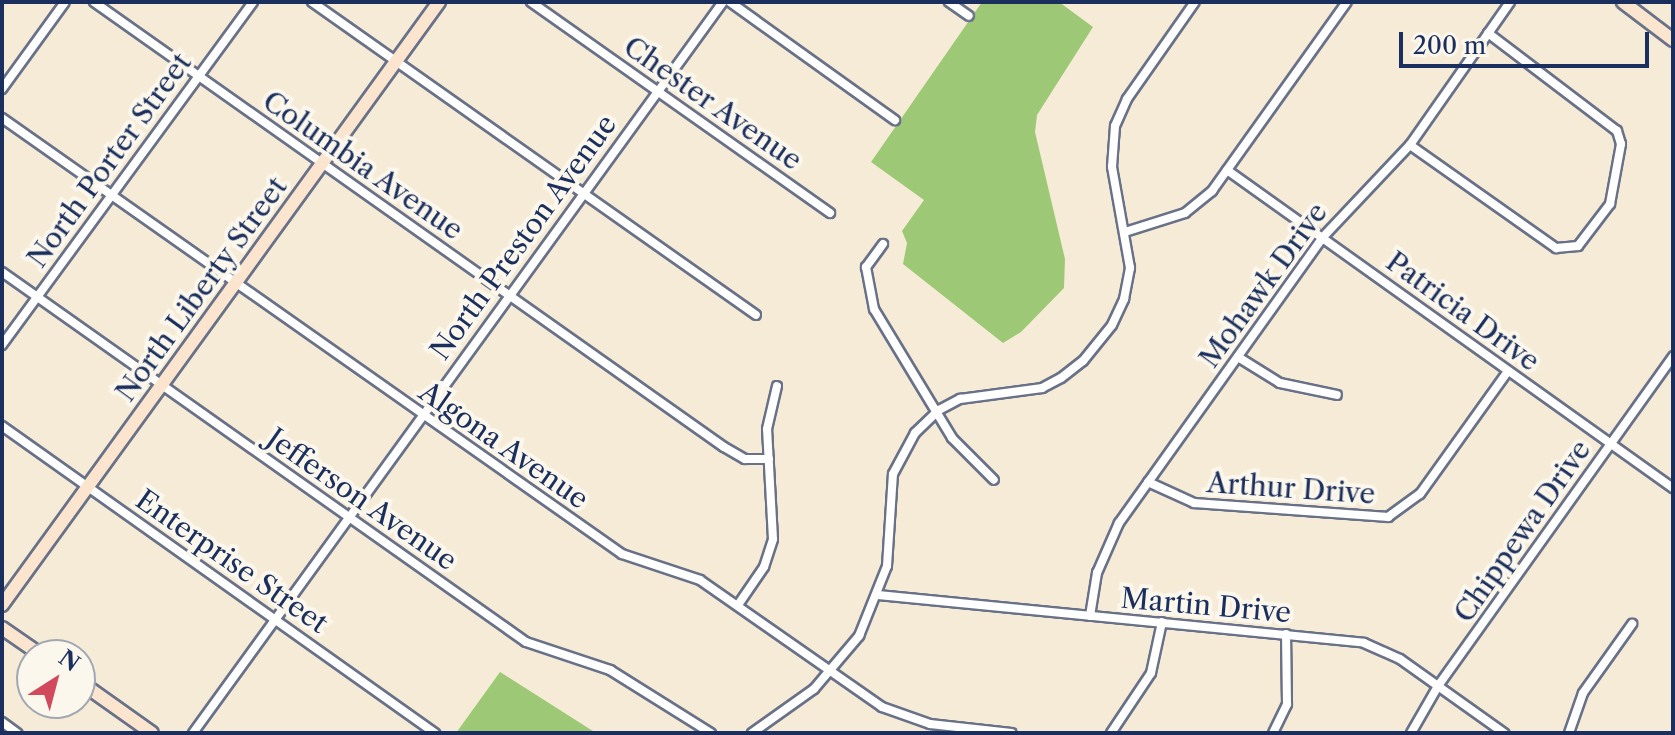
<!DOCTYPE html>
<style>
body{margin:0}
#map{position:relative;width:1675px;height:735px;overflow:hidden;background:#f6ebd6;font-family:"Libre Caslon Text",serif}
div>[style]{position:absolute}
[style*='--x']{left:calc(var(--x)*1px);top:calc(var(--y)*1px);width:calc(var(--w)*1px);rotate:calc(var(--a)*1deg)}
.green>*{inset:0;background:#9dc976}
.roads{filter:drop-shadow(2px 0 #687188) drop-shadow(-2px 0 #687188) drop-shadow(0 2px #687188) drop-shadow(0 -2px #687188)}
.street>*{height:8px;margin:-4px;padding:0 4px;transform-origin:4px;border-radius:4px;background:#fff}
.secondary>*{height:12px;margin:-6px;padding:0 6px;transform-origin:6px;border-radius:6px;background:#fce5cf}
span{translate:-50% -50%;white-space:nowrap;text-align:center;line-height:1.15;-webkit-text-stroke:8px #fbf7ec;paint-order:stroke}
.street-label{font-size:28px;color:#1b2f5e}
.frame{position:absolute;inset:0;border:4px solid #1b2f5e;pointer-events:none}
.north{position:absolute;left:16px;top:639px;width:80px;height:80px;box-sizing:border-box;background:#fbf7ec;border:2px solid #a1a7b3;border-radius:50%;rotate:36deg;font-size:22px;font-weight:700;line-height:32px;text-align:center;color:#1b2f5e}
.north::after{content:'';display:block;margin:auto;width:28px;height:36px;background:#d1495b;clip-path:polygon(50% 0,100% 100%,50% 72%,0 100%)}
.scale{position:absolute;left:1399px;top:32px;width:250px;height:36px;box-sizing:border-box;border:4px solid #1b2f5e;border-top:0;padding-left:10px;font-size:24px;line-height:28px;white-space:nowrap;color:#1b2f5e;-webkit-text-stroke:6px #fbf7ec;paint-order:stroke}
</style>
<div id="map">
<div class="green">
<div style="clip-path:polygon(982px 2px,1059px 2px,1093px 27px,1037px 115px,1035px 132px,1065px 259px,1064px 288px,1021px 332px,1003px 343px,903px 264px,907px 243px,902px 231px,924px 200px,871px 162px)"></div>
<div style="clip-path:polygon(500px 672px,596px 733px,456px 733px)"></div>
</div>
<div class="roads">
<div class="street">
<div style="--x:94;--y:2;--w:771;--a:35.24"></div>
<div style="--x:724;--y:447;--w:24;--a:30"></div>
<div style="--x:745;--y:459;--w:24;--a:0"></div>
<div style="--x:312;--y:2;--w:543;--a:35.18"></div>
<div style="--x:531;--y:2;--w:366;--a:35.2"></div>
<div style="--x:730;--y:2;--w:203;--a:35.6"></div>
<div style="--x:949;--y:2;--w:24;--a:35"></div>
<div style="--x:2;--y:89;--w:107;--a:-54.1"></div>
<div style="--x:2;--y:118;--w:758;--a:35.12"></div>
<div style="--x:622;--y:554;--w:82;--a:18.4"></div>
<div style="--x:700;--y:580;--w:222;--a:34.9"></div>
<div style="--x:882;--y:707;--w:51;--a:19.5"></div>
<div style="--x:930;--y:724;--w:82;--a:6.3"></div>
<div style="--x:1410;--y:145;--w:179;--a:35.2"></div>
<div style="--x:1556;--y:248;--w:22;--a:-5"></div>
<div style="--x:1578;--y:246;--w:53;--a:-52.7"></div>
<div style="--x:1610;--y:204;--w:61;--a:-79.6"></div>
<div style="--x:1621;--y:144;--w:14;--a:-107"></div>
<div style="--x:1617;--y:131;--w:162;--a:-142.8"></div>
<div style="--x:1227;--y:170;--w:548;--a:35.49"></div>
<div style="--x:1125;--y:232;--w:63;--a:-17.6"></div>
<div style="--x:1185;--y:213;--w:35;--a:-39"></div>
<div style="--x:1212;--y:191;--w:232;--a:-54.5"></div>
<div style="--x:883;--y:244;--w:29;--a:126"></div>
<div style="--x:866;--y:267;--w:43;--a:79.2"></div>
<div style="--x:874;--y:309;--w:151;--a:58.8"></div>
<div style="--x:952;--y:438;--w:59;--a:45"></div>
<div style="--x:2;--y:272;--w:641;--a:35.23"></div>
<div style="--x:526;--y:642;--w:89;--a:18.4"></div>
<div style="--x:610;--y:670;--w:119;--a:32"></div>
<div style="--x:2;--y:345;--w:425;--a:-53.8"></div>
<div style="--x:1238;--y:357;--w:49;--a:31.8"></div>
<div style="--x:1280;--y:383;--w:58;--a:11.9"></div>
<div style="--x:2;--y:426;--w:531;--a:35.34"></div>
<div style="--x:1148;--y:482;--w:51;--a:24.5"></div>
<div style="--x:1194;--y:503;--w:195;--a:4.1"></div>
<div style="--x:1388;--y:517;--w:39;--a:-36"></div>
<div style="--x:1420;--y:494;--w:151;--a:-54.4"></div>
<div style="--x:878;--y:595;--w:488;--a:5.6"></div>
<div style="--x:1364;--y:643;--w:39;--a:24"></div>
<div style="--x:1400;--y:659;--w:128;--a:35.4"></div>
<div style="--x:738;--y:605;--w:46;--a:-55.6"></div>
<div style="--x:764;--y:567;--w:29;--a:-72"></div>
<div style="--x:773;--y:539;--w:110;--a:-93.1"></div>
<div style="--x:767;--y:429;--w:44;--a:-76.9"></div>
<div style="--x:1090;--y:616;--w:44;--a:-80.8"></div>
<div style="--x:1097;--y:573;--w:55;--a:-66.3"></div>
<div style="--x:1119;--y:523;--w:350;--a:-54.5"></div>
<div style="--x:1322;--y:238;--w:128;--a:-46.6"></div>
<div style="--x:1410;--y:145;--w:174;--a:-55"></div>
<div style="--x:2;--y:722;--w:19;--a:36"></div>
<div style="--x:193;--y:733;--w:903;--a:-54.06"></div>
<div style="--x:752;--y:733;--w:76;--a:-35.4"></div>
<div style="--x:814;--y:689;--w:70;--a:-49.7"></div>
<div style="--x:859;--y:636;--w:75;--a:-68.2"></div>
<div style="--x:887;--y:566;--w:92;--a:-86.3"></div>
<div style="--x:893;--y:474;--w:47;--a:-61.8"></div>
<div style="--x:915;--y:433;--w:33;--a:-44"></div>
<div style="--x:939;--y:410;--w:24;--a:-28"></div>
<div style="--x:960;--y:399;--w:83;--a:-7.6"></div>
<div style="--x:1042;--y:388;--w:21;--a:-28"></div>
<div style="--x:1061;--y:378;--w:28;--a:-38"></div>
<div style="--x:1083;--y:361;--w:46;--a:-51.1"></div>
<div style="--x:1112;--y:325;--w:29;--a:-65"></div>
<div style="--x:1124;--y:299;--w:32;--a:-79"></div>
<div style="--x:1130;--y:268;--w:103;--a:-100.1"></div>
<div style="--x:1112;--y:167;--w:41;--a:-85.8"></div>
<div style="--x:1115;--y:126;--w:30;--a:-66"></div>
<div style="--x:1127;--y:99;--w:118;--a:-55"></div>
<div style="--x:1111;--y:733;--w:72;--a:-56.3"></div>
<div style="--x:1151;--y:673;--w:52;--a:-77.8"></div>
<div style="--x:1273;--y:733;--w:32;--a:-64"></div>
<div style="--x:1287;--y:704;--w:70;--a:-90.8"></div>
<div style="--x:1411;--y:733;--w:54;--a:-60.1"></div>
<div style="--x:1438;--y:686;--w:405;--a:-54.5"></div>
<div style="--x:1569;--y:733;--w:42;--a:-70.7"></div>
<div style="--x:1583;--y:693;--w:85;--a:-54.6"></div>
</div>
<div class="secondary">
<div style="--x:1623;--y:2;--w:63;--a:37.2"></div>
<div style="--x:2;--y:605;--w:745;--a:-54.07"></div>
<div style="--x:2;--y:628;--w:47;--a:34.7"></div>
<div style="--x:80;--y:682;--w:88;--a:35.3"></div>
</div>
</div>
<div class="street-label">
<span style="left:713px;top:103px;rotate:35deg">Chester Avenue</span>
<span style="left:109px;top:160px;rotate:-54deg">North Porter Street</span>
<span style="left:363px;top:165px;rotate:35deg">Columbia Avenue</span>
<span style="left:523px;top:237px;rotate:-54deg">North Preston Avenue</span>
<span style="left:1263px;top:285px;rotate:-54deg">Mohawk Drive</span>
<span style="left:201px;top:289px;rotate:-54deg">North Liberty Street</span>
<span style="left:1463px;top:311px;rotate:36deg">Patricia Drive</span>
<span style="left:504px;top:445px;rotate:35deg">Algona Avenue</span>
<span style="left:1291px;top:488px;rotate:4deg">Arthur Drive</span>
<span style="left:362px;top:499px;rotate:35deg">Jefferson Avenue</span>
<span style="left:1522px;top:531px;rotate:-55deg">Chippewa Drive</span>
<span style="left:232px;top:561px;rotate:35deg">Enterprise Street</span>
<span style="left:1206px;top:605px;rotate:5deg">Martin Drive</span>
</div>
<div class="frame"></div>
<div class="north">N</div>
<div class="scale">200 m</div>
</div>
